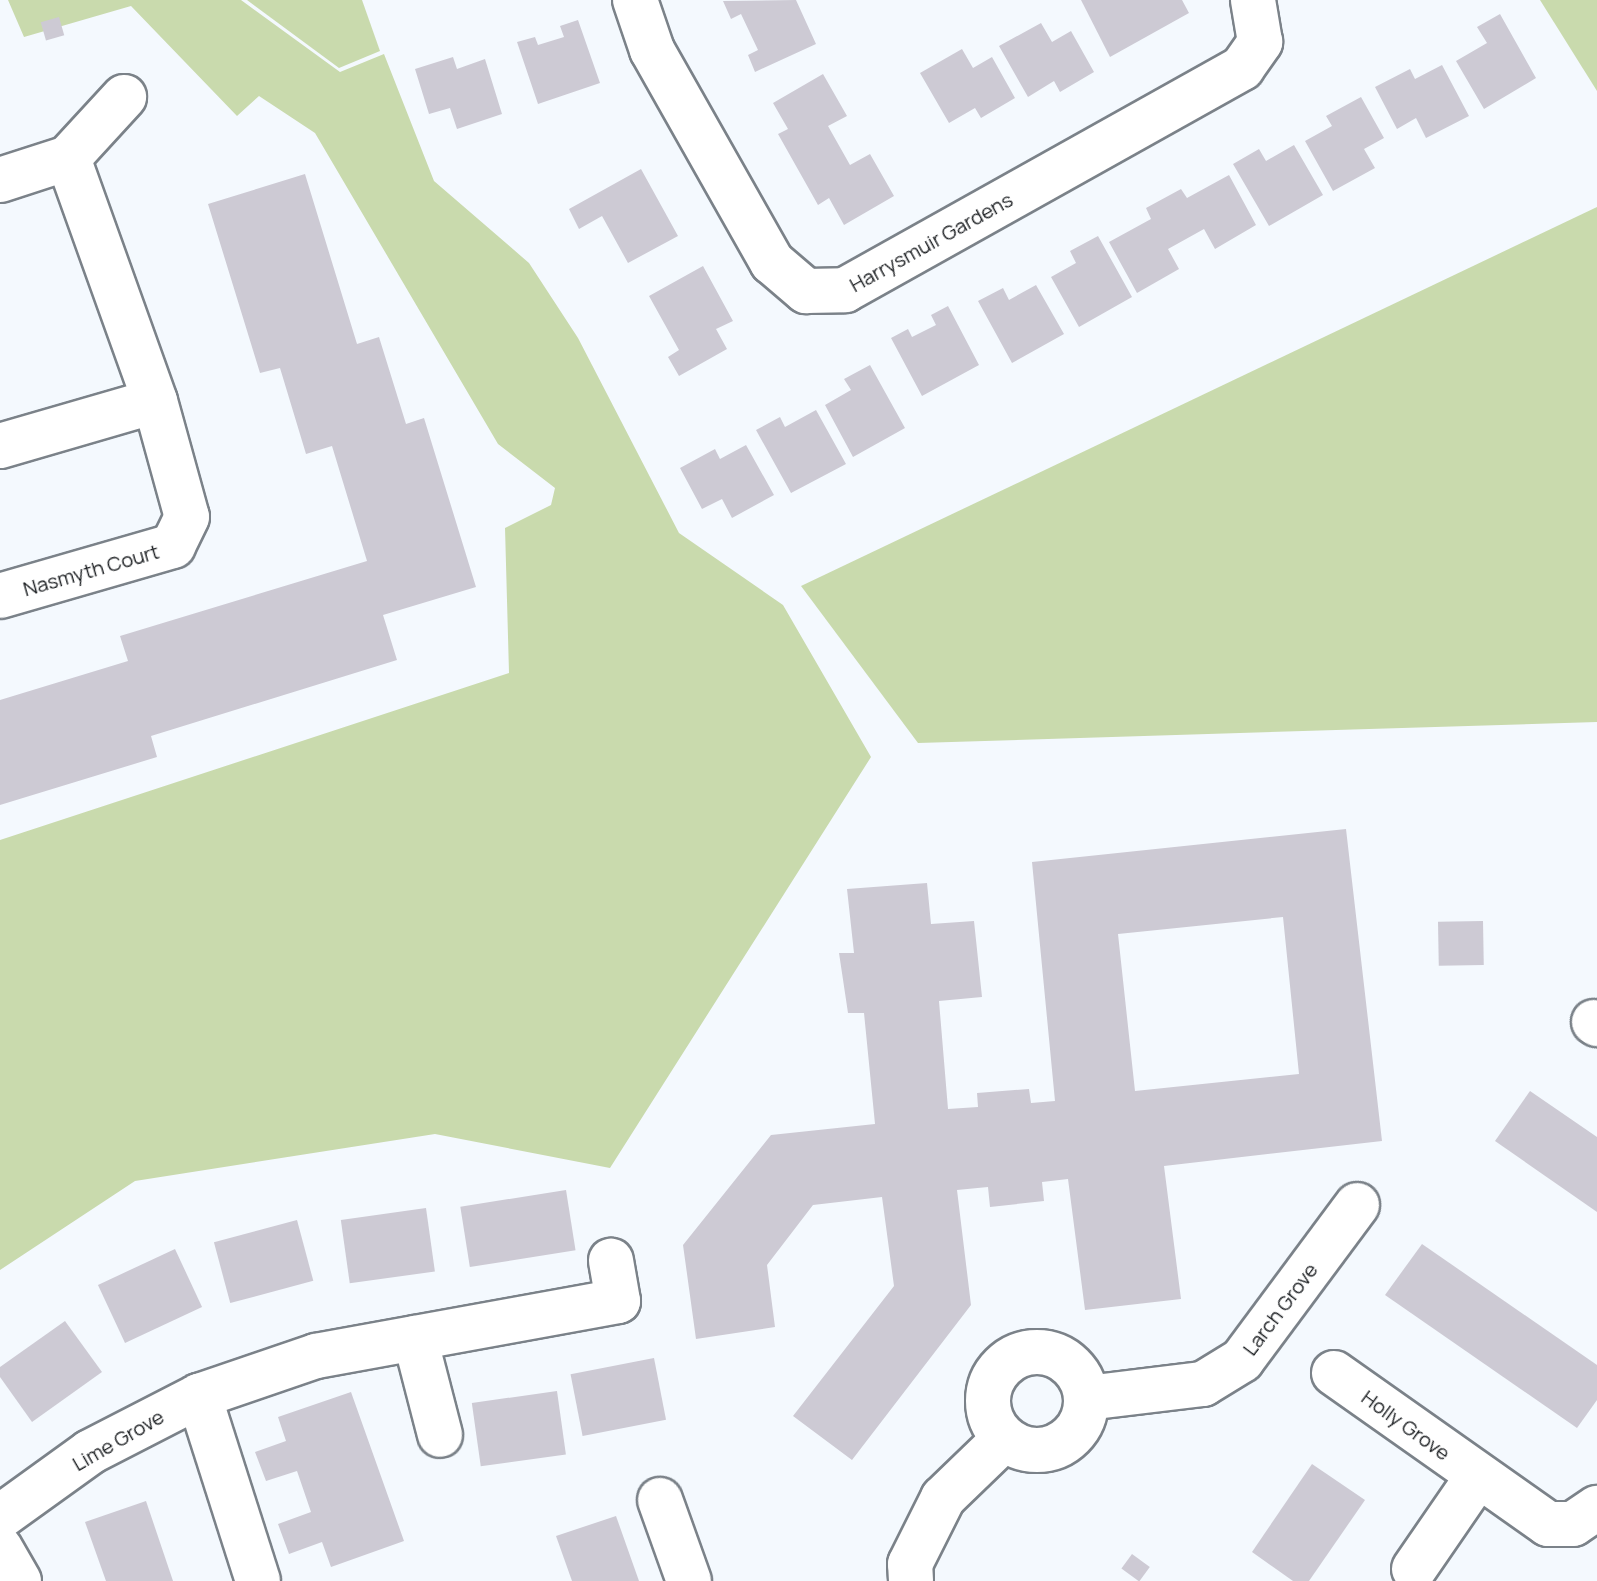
<!DOCTYPE html>
<style>
body{margin:0}
#map{position:relative;width:1597px;height:1581px;overflow:hidden;background:#f4f9fe;font-family:Manrope,sans-serif}
div>[style]{position:absolute}
[style*='--x']{left:calc(var(--x)*1px);top:calc(var(--y)*1px);width:calc(var(--w)*1px);rotate:calc(var(--a)*1deg)}
.green>*{inset:0;background:#c9daad}
.building>*{inset:0;background:#cdcad4;transform-origin:0 0}
.roads{filter:drop-shadow(2px 0 #7b8289) drop-shadow(-2px 0 #7b8289) drop-shadow(0 2px #7b8289) drop-shadow(0 -2px #7b8289)}
.minor>*{height:44px;margin:-22px;padding:0 22px;transform-origin:22px;border-radius:22px;background:#fff}
.minor>.ring{margin:-22px;padding:0;box-sizing:content-box;background:none;border:44px solid #fff;border-radius:50%}
span{translate:-50% -50%;white-space:nowrap;text-align:center;line-height:1.15;-webkit-text-stroke:8px #fff;paint-order:stroke}
.street-label{font-size:20px;color:#1c1f22}
</style>
<div id="map">
<div class="green">
<div style="clip-path:polygon(8px 0,241px 0,340px 72px,384px 54px,434px 181px,529px 263px,578px 338px,679px 533px,783px 605px,871px 757px,610px 1168px,435px 1134px,135px 1181px,0 1270px,0 840px,509px 673px,505px 528px,551px 505px,555px 488px,498px 444px,315px 133px,259px 96px,237px 116px,131px 6px,24px 37px)"></div>
<div style="clip-path:polygon(247px 0,362px 0,380px 51px,339px 68px)"></div>
<div style="clip-path:polygon(1540px 0,1597px 0,1597px 91px)"></div>
<div style="clip-path:polygon(1597px 207px,1597px 722px,918px 743px,801px 586px)"></div>
</div>
<div class="building">
<div style="clip-path:polygon(796px 0,816px 44px,755px 72px,748px 55px,758px 50px,741px 14px,731px 19px,723px 1px)"></div>
<div style="clip-path:polygon(1081px 0,1182px 0,1189px 13px,1110px 57px)"></div>
<div style="clip-path:polygon(1500px 14px,1536px 78px,1484px 109px,1456px 61px,1487px 43px,1477px 27px)"></div>
<div style="left:59px;top:17px;width:19px;height:19px;rotate:74deg"></div>
<div style="clip-path:polygon(578px 20px,600px 83px,538px 104px,517px 42px,535px 37px,538px 45px,564px 37px,560px 26px)"></div>
<div style="clip-path:polygon(1041px 23px,1052px 42px,1071px 31px,1094px 72px,1060px 92px,1054px 81px,1028px 97px,999px 46px)"></div>
<div style="clip-path:polygon(962px 49px,973px 68px,992px 57px,1015px 98px,981px 118px,975px 108px,949px 123px,920px 73px)"></div>
<div style="clip-path:polygon(453px 57px,457px 69px,485px 59px,502px 114px,457px 129px,450px 108px,429px 114px,415px 69px)"></div>
<div style="clip-path:polygon(1442px 65px,1469px 116px,1426px 138px,1416px 118px,1397px 129px,1375px 87px,1410px 69px,1415px 79px)"></div>
<div style="clip-path:polygon(823px 74px,847px 116px,828px 126px,850px 165px,870px 154px,894px 196px,844px 225px,829px 198px,818px 205px,778px 134px,788px 129px,773px 103px)"></div>
<div style="clip-path:polygon(1361px 97px,1384px 138px,1364px 149px,1375px 168px,1333px 191px,1305px 141px,1332px 126px,1326px 116px)"></div>
<div style="clip-path:polygon(1294px 145px,1323px 195px,1269px 226px,1233px 164px,1259px 149px,1266px 161px)"></div>
<div style="clip-path:polygon(641px 169px,678px 236px,628px 263px,602px 216px,579px 229px,569px 209px)"></div>
<div style="clip-path:polygon(305px 174px,357px 344px,379px 337px,406px 424px,424px 418px,476px 587px,383px 615px,397px 660px,151px 736px,157px 757px,0 805px,0 700px,128px 661px,120px 636px,367px 561px,332px 446px,306px 454px,280px 368px,260px 373px,208px 204px)"></div>
<div style="clip-path:polygon(1229px 175px,1256px 225px,1215px 249px,1204px 229px,1168px 249px,1179px 269px,1137px 293px,1109px 242px,1151px 219px,1146px 208px,1181px 189px,1187px 198px)"></div>
<div style="clip-path:polygon(1098px 236px,1132px 297px,1079px 327px,1051px 277px,1076px 263px,1070px 251px)"></div>
<div style="clip-path:polygon(703px 266px,733px 321px,716px 329px,727px 349px,679px 376px,668px 357px,679px 350px,649px 296px)"></div>
<div style="clip-path:polygon(1036px 285px,1064px 334px,1012px 363px,978px 301px,1003px 288px,1009px 300px)"></div>
<div style="clip-path:polygon(948px 306px,979px 365px,922px 396px,891px 338px,908px 329px,912px 337px,936px 325px,931px 315px)"></div>
<div style="clip-path:polygon(870px 365px,905px 428px,853px 457px,825px 405px,851px 390px,844px 379px)"></div>
<div style="clip-path:polygon(816px 410px,846px 464px,791px 493px,756px 430px,780px 417px,785px 427px)"></div>
<div style="clip-path:polygon(746px 445px,774px 495px,732px 518px,722px 499px,702px 509px,680px 468px,715px 449px,720px 459px)"></div>
<div style="clip-path:polygon(evenodd,1346px 829px,1382px 1141px,1164px 1166px,1181px 1299px,1085px 1310px,1068px 1179px,1042px 1182px,1044px 1201px,990px 1207px,988px 1187px,957px 1190px,971px 1305px,852px 1460px,793px 1416px,894px 1286px,882px 1197px,813px 1205px,767px 1265px,775px 1327px,696px 1339px,683px 1245px,771px 1135px,875px 1124px,864px 1013px,848px 1013px,839px 953px,854px 953px,847px 889px,927px 883px,931px 924px,974px 921px,982px 997px,939px 1001px,948px 1109px,978px 1107px,977px 1093px,1029px 1089px,1031px 1103px,1055px 1101px,1032px 862px,1346px 829px,1283px 917px,1299px 1074px,1135px 1091px,1118px 934px,1283px 917px)"></div>
<div style="left:1483px;top:921px;width:44px;height:45px;rotate:89deg"></div>
<div style="clip-path:polygon(1530px 1091px,1597px 1137px,1597px 1212px,1495px 1141px)"></div>
<div style="left:566px;top:1190px;width:61px;height:107px;rotate:81deg"></div>
<div style="left:426px;top:1208px;width:64px;height:86px;rotate:82deg"></div>
<div style="left:297px;top:1220px;width:63px;height:86px;rotate:75deg"></div>
<div style="clip-path:polygon(1422px 1244px,1597px 1365px,1597px 1400px,1577px 1428px,1385px 1295px)"></div>
<div style="left:175px;top:1249px;width:64px;height:85px;rotate:65deg"></div>
<div style="clip-path:polygon(65px 1321px,102px 1372px,32px 1422px,0 1377px,0 1367px)"></div>
<div style="left:654px;top:1358px;width:63px;height:85px;rotate:79deg"></div>
<div style="left:557px;top:1391px;width:64px;height:86px;rotate:82deg"></div>
<div style="clip-path:polygon(351px 1392px,404px 1541px,331px 1567px,322px 1542px,289px 1554px,278px 1524px,311px 1512px,297px 1471px,266px 1481px,255px 1452px,286px 1441px,278px 1417px)"></div>
<div style="clip-path:polygon(1312px 1464px,1365px 1500px,1309px 1581px,1293px 1581px,1252px 1552px)"></div>
<div style="clip-path:polygon(146px 1501px,173px 1581px,106px 1581px,85px 1522px)"></div>
<div style="clip-path:polygon(616px 1516px,639px 1581px,572px 1581px,556px 1536px)"></div>
<div style="left:1132px;top:1554px;width:22px;height:18px;rotate:36deg"></div>
</div>
<div class="roads">
<div class="minor">
<div style="--x:635;--y:0;--w:53;--a:71.2"></div>
<div style="--x:652;--y:50;--w:244;--a:60.5"></div>
<div style="--x:772;--y:262;--w:45;--a:40.5"></div>
<div style="--x:806;--y:291;--w:39;--a:-1"></div>
<div style="--x:845;--y:290;--w:455;--a:-29.2"></div>
<div style="--x:1242;--y:68;--w:32;--a:-55"></div>
<div style="--x:1260;--y:42;--w:43;--a:-99.5"></div>
<div style="--x:68;--y:158;--w:258;--a:70.3"></div>
<div style="--x:0;--y:180;--w:71;--a:-17.9"></div>
<div style="--x:68;--y:158;--w:83;--a:-47.4"></div>
<div style="--x:0;--y:446;--w:161;--a:-16.2"></div>
<div style="--x:155;--y:401;--w:120;--a:74.6"></div>
<div style="--x:187;--y:517;--w:32;--a:116"></div>
<div style="--x:173;--y:546;--w:180;--a:163.9"></div>
<div style="--x:1594;--y:1022;--w:4;--a:34"></div>
<div style="--x:415;--y:1338;--w:100;--a:75.5"></div>
<div class="ring" style="left:988px;top:1352px;width:54px;height:54px"></div>
<div style="--x:1334;--y:1373;--w:262;--a:35.2"></div>
<div style="--x:1548;--y:1524;--w:25;--a:0"></div>
<div style="--x:1573;--y:1524;--w:29;--a:-34"></div>
<div style="--x:199;--y:1396;--w:194;--a:72.3"></div>
<div style="--x:1087;--y:1398;--w:117;--a:-6.9"></div>
<div style="--x:1203;--y:1384;--w:46;--a:-31.6"></div>
<div style="--x:1242;--y:1360;--w:193;--a:-53.4"></div>
<div style="--x:660;--y:1500;--w:86;--a:70.3"></div>
<div style="--x:0;--y:1517;--w:111;--a:-35.8"></div>
<div style="--x:90;--y:1452;--w:123;--a:-27.2"></div>
<div style="--x:199;--y:1396;--w:124;--a:-18.9"></div>
<div style="--x:316;--y:1356;--w:307;--a:-10.3"></div>
<div style="--x:618;--y:1301;--w:41;--a:-99.9"></div>
<div style="--x:0;--y:1548;--w:38;--a:60"></div>
<div style="--x:1414;--y:1569;--w:113;--a:-55.5"></div>
<div style="--x:911;--y:1581;--w:17;--a:-93"></div>
<div style="--x:910;--y:1564;--w:74;--a:-63.4"></div>
<div style="--x:943;--y:1498;--w:85;--a:-44"></div>
</div>
</div>
<div class="street-label">
<span style="left:931px;top:242px;rotate:-29deg">Harrysmuir Gardens</span>
<span style="left:91px;top:570px;rotate:-16deg">Nasmyth Court</span>
<span style="left:1280px;top:1309px;rotate:-53deg">Larch Grove</span>
<span style="left:1406px;top:1425px;rotate:36deg">Holly Grove</span>
<span style="left:118px;top:1440px;rotate:-30deg">Lime Grove</span>
</div>
</div>
